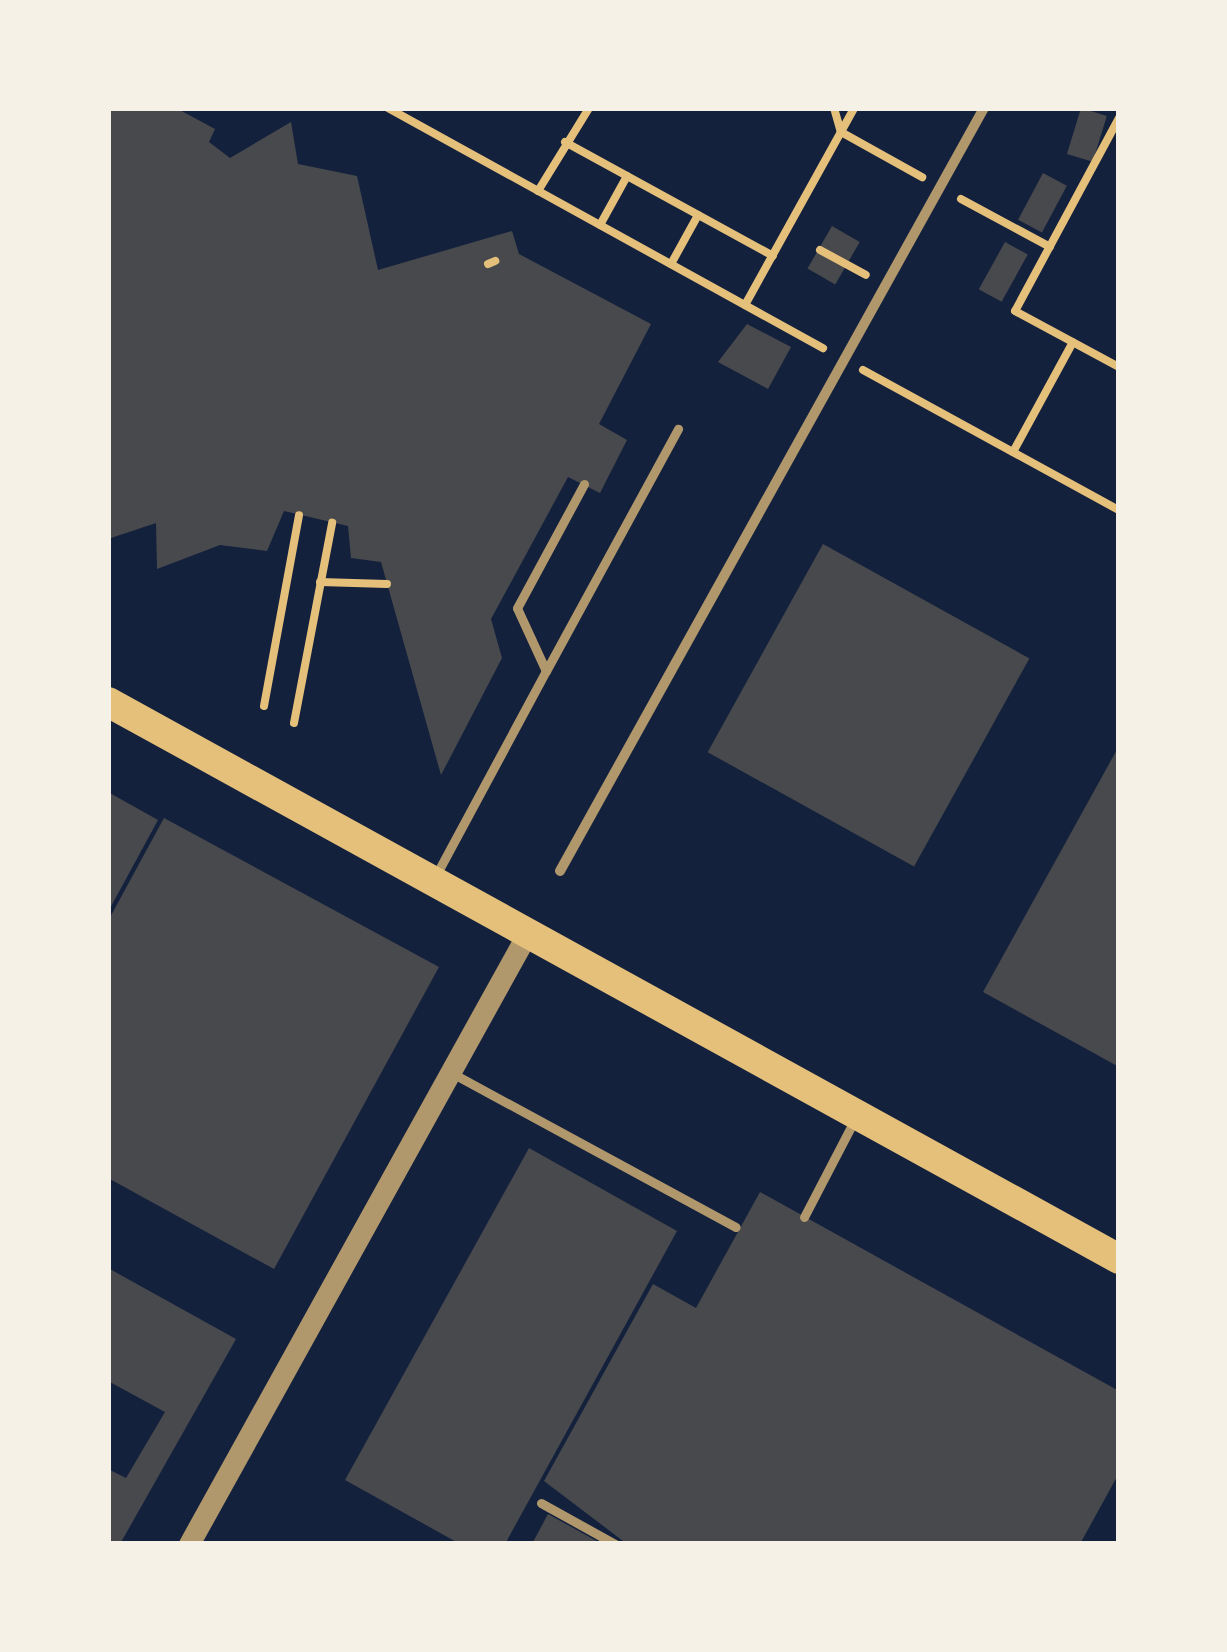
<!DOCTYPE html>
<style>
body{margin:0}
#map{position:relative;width:1227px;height:1652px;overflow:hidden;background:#14213d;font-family:"Titillium Web",sans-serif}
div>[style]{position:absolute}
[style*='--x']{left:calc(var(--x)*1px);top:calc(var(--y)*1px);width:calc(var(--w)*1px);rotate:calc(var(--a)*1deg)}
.building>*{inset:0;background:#48494c;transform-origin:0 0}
.path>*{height:8px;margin:-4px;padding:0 4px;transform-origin:4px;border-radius:4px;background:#e5c07b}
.service>*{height:9px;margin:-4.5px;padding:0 4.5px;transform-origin:4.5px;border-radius:4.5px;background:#b1986c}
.pedestrian>*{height:10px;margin:-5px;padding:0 5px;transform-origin:5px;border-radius:5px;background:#b1986c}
.tertiary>*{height:21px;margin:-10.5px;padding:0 10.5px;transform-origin:10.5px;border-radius:10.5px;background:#b1986c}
.primary>*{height:30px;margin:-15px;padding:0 15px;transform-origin:15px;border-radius:15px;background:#e5c07b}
span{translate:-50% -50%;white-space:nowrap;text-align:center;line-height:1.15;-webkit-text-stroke:9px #f6f1e7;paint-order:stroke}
.frame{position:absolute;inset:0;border:111px solid #f6f1e7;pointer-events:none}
</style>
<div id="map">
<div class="building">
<div style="clip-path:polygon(108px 108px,176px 108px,215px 129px,209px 142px,230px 158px,291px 122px,298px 164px,357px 176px,378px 270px,512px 231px,519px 254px,651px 324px,599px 424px,627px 440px,600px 493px,568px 477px,491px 619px,502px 658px,441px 775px,381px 562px,351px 558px,348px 526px,284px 511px,267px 551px,220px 545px,157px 569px,156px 523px,108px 539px)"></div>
<div style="left:1081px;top:108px;width:27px;height:48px;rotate:17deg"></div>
<div style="left:1043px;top:173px;width:27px;height:53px;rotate:28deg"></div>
<div style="left:832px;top:226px;width:32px;height:49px;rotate:30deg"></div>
<div style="left:1005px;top:242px;width:26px;height:54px;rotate:29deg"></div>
<div style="clip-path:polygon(747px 324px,791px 347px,768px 389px,718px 362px)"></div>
<div style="left:823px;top:544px;width:236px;height:238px;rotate:29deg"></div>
<div style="clip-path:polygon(1119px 746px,1119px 1067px,983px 992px)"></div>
<div style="clip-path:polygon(108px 792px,158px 820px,108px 912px)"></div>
<div style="clip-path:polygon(164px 818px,439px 967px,274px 1269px,108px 1178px,108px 921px)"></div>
<div style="clip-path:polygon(529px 1148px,677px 1231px,505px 1544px,460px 1544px,345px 1480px)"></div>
<div style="clip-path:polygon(760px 1192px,1119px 1391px,1119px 1473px,1080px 1544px,627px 1544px,544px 1481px,653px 1284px,696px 1308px)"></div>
<div style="clip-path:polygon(108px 1268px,236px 1339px,120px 1544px,108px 1544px,108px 1469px,126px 1478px,165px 1412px,108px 1381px)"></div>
<div style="clip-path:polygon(548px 1514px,602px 1544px,532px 1544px)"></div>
</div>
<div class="path">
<div style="--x:388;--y:108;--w:497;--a:28.9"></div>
<div style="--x:834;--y:108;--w:25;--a:74"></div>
<div style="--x:841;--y:132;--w:93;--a:29.1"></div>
<div style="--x:1119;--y:118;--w:219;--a:118.3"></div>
<div style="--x:1015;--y:311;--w:118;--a:28.3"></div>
<div style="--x:565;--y:142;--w:237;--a:28.7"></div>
<div style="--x:538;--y:191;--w:97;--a:-58.4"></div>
<div style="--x:961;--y:199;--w:101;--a:28.3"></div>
<div style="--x:600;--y:225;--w:56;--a:-61.1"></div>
<div style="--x:820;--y:250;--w:52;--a:28.5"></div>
<div style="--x:488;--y:264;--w:8;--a:-23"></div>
<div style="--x:671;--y:264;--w:56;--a:-61.1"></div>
<div style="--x:745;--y:305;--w:225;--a:-61"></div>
<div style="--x:863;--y:370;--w:292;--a:28.7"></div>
<div style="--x:1013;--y:452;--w:125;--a:-61.4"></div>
<div style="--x:320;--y:582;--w:67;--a:1.7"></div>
<div style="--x:264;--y:706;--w:194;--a:-79.6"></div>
<div style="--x:294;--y:723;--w:204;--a:-79.2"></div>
</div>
<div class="service">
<div style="--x:546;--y:671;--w:276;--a:-61.4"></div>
<div style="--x:435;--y:877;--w:234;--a:-61.7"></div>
<div style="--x:546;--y:671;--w:69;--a:-114.7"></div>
<div style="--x:517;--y:608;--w:141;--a:-61.6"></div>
<div style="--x:450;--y:1072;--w:325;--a:28.5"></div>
<div style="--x:804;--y:1217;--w:108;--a:-62.5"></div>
<div style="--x:541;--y:1503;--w:85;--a:29"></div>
</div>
<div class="pedestrian">
<div style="--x:560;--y:871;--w:873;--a:-60.94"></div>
</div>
<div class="tertiary">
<div style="--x:189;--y:1544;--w:697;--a:-61.01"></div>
</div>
<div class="primary">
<div style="--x:108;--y:702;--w:1154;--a:28.85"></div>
</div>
<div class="frame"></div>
</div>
